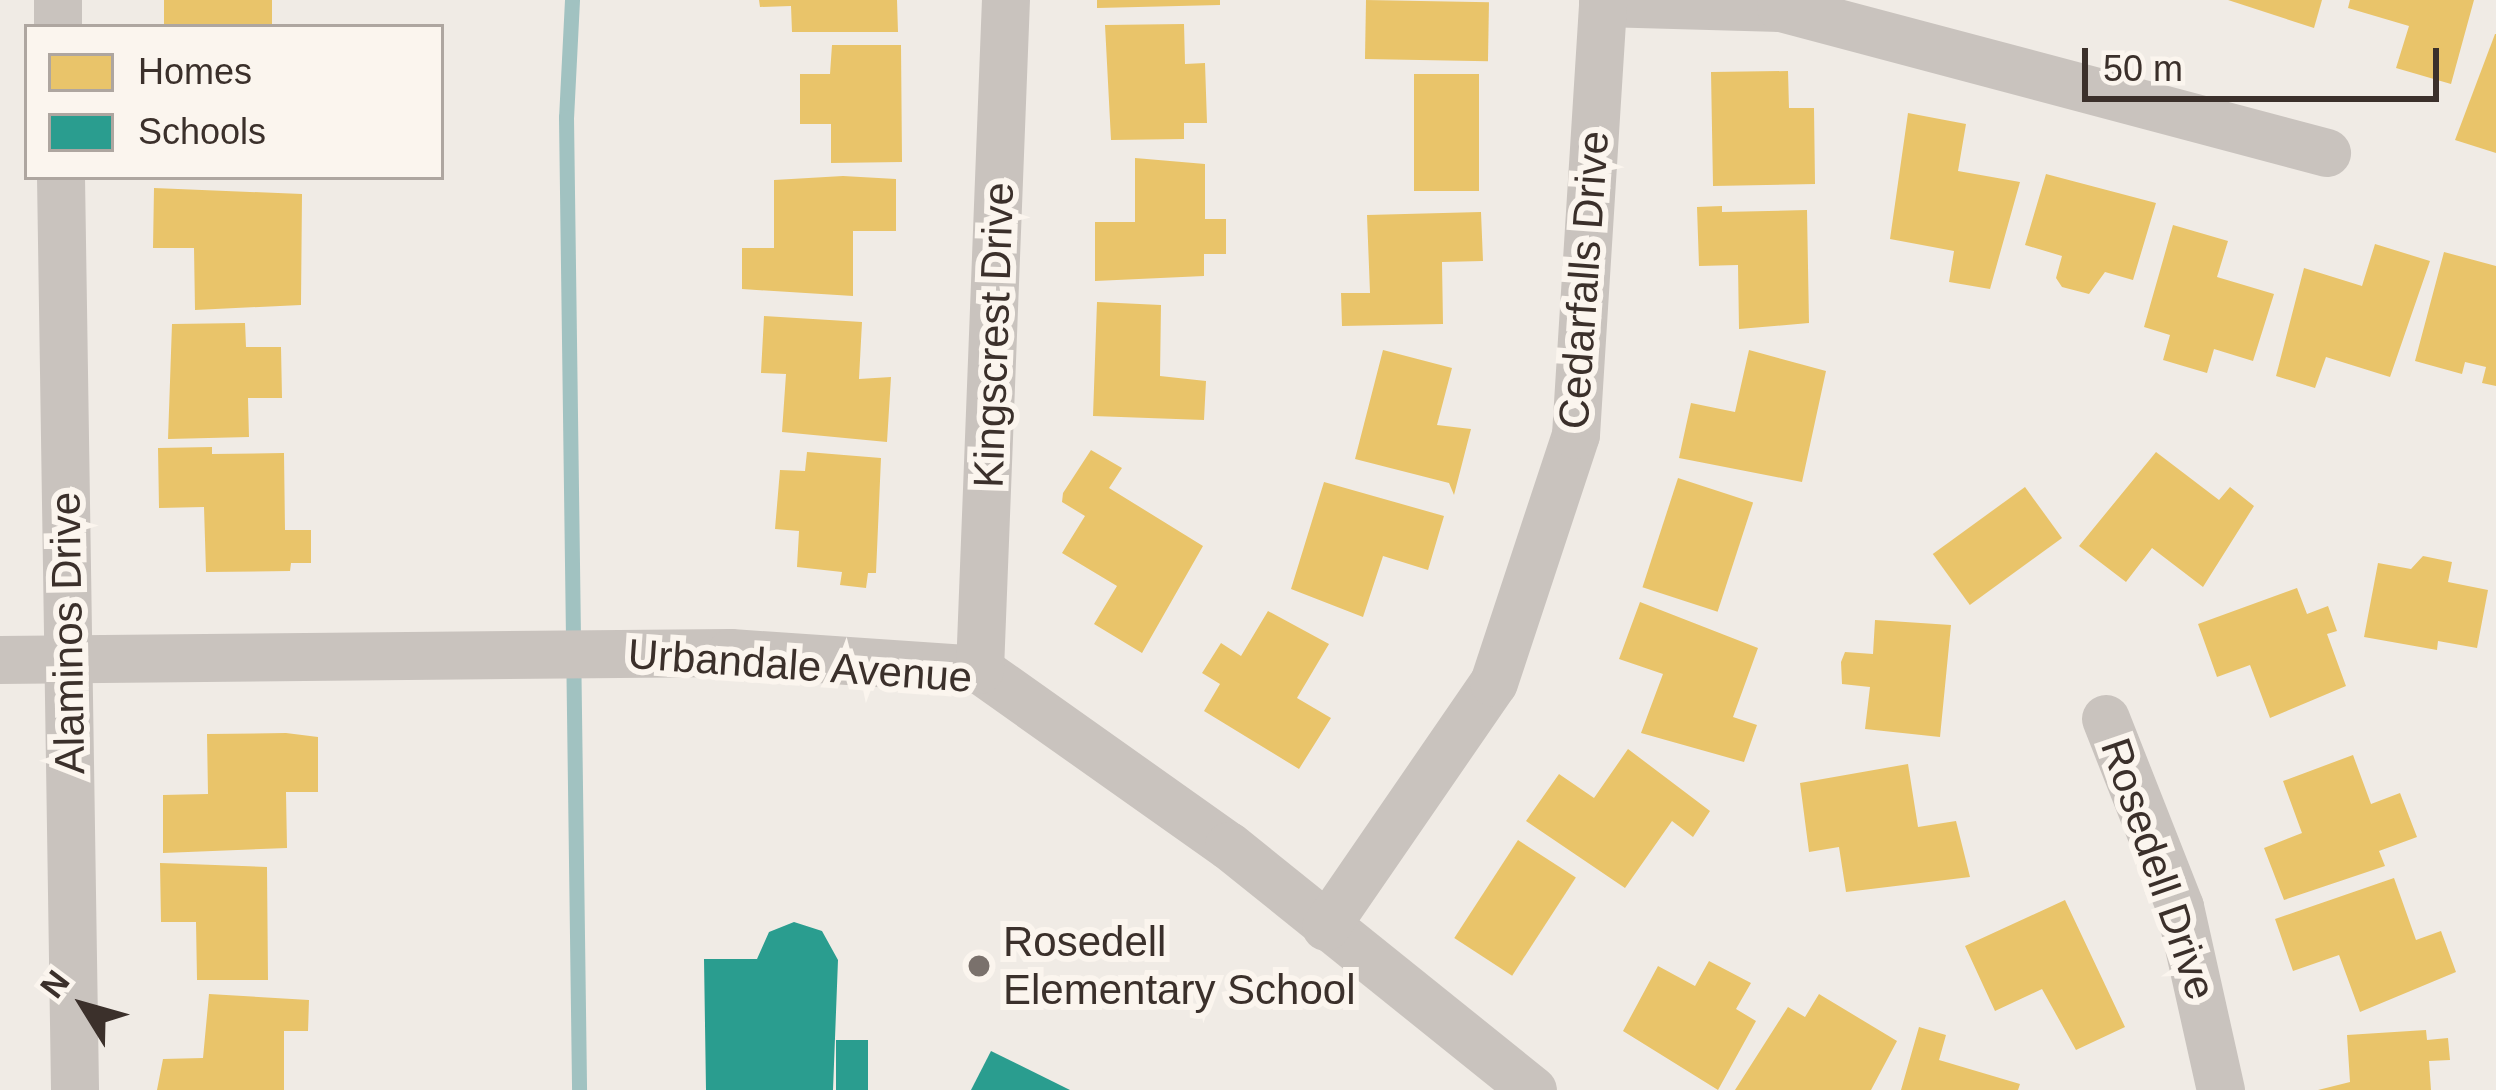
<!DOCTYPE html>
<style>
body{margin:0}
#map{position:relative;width:2496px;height:1090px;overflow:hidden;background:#f0ebe5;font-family:Helvetica,sans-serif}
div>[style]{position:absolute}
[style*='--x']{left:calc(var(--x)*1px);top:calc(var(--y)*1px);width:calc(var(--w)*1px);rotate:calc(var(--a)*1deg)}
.homes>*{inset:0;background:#e9c46a;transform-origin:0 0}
.schools>*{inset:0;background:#2a9d8f;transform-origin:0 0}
.stream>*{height:15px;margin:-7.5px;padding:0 7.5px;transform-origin:7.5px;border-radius:7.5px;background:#a1c2c1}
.street>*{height:48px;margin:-24px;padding:0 24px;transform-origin:24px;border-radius:24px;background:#c9c3be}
.dots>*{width:33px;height:33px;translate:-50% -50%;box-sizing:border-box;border:6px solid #fbf5ee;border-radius:50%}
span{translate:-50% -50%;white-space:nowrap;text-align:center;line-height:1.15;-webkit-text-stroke:12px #fbf5ee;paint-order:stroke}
.street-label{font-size:42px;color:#3b302b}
.poi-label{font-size:42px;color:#3b302b}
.left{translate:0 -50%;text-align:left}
.legend{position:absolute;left:24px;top:24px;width:420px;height:156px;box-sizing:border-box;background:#fbf5ee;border:3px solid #aea6a0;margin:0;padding:15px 21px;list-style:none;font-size:36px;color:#3b302b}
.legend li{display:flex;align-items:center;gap:24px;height:60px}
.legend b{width:60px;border:3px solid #aea6a0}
.north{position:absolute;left:24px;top:946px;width:120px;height:120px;-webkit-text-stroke:9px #fbf5ee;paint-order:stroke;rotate:307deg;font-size:33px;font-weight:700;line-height:48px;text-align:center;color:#3b302b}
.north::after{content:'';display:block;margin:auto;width:42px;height:54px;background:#3b302b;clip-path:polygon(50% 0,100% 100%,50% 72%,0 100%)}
.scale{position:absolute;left:2082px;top:48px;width:357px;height:54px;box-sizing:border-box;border:6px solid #3b302b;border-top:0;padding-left:15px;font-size:36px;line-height:42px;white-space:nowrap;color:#3b302b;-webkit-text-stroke:9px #fbf5ee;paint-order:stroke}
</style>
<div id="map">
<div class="homes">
<div style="left:164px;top:0;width:108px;height:27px"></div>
<div style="clip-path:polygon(759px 0,897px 0,898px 32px,792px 32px,791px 6px,760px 7px)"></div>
<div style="clip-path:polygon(1097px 0,1220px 0,1220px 5px,1097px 8px)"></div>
<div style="left:1366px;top:0;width:123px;height:59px;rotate:1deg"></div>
<div style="clip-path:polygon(2228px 0,2322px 0,2314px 28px)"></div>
<div style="clip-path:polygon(2350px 0,2474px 0,2451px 84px,2396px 68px,2409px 26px,2348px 8px)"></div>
<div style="clip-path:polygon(1184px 24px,1185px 64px,1205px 63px,1207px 123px,1184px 123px,1184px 139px,1111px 140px,1105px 25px)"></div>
<div style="clip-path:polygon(2495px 34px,2496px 34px,2496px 153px,2455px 140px)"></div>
<div style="clip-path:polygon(832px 45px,901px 45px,902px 162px,831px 163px,831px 124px,800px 124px,800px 74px,830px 74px)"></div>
<div style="clip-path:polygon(1788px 71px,1789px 108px,1814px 108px,1815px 184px,1713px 186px,1711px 72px)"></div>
<div style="left:1414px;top:74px;width:65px;height:117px"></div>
<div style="clip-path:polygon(1908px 113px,1966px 124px,1958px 171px,2020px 182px,1990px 289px,1949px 282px,1954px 251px,1890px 239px)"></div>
<div style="clip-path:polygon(1135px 158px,1205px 164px,1205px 219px,1226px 219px,1226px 254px,1204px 254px,1204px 276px,1095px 281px,1095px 222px,1135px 222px)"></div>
<div style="clip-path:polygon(2046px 174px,2156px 203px,2133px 280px,2105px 272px,2089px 294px,2062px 287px,2056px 278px,2062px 256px,2025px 245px)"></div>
<div style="clip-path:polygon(843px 176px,896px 179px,896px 231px,853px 231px,853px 296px,742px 289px,742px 248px,774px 248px,774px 180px)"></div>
<div style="clip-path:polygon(154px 188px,302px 194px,301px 305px,195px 310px,194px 248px,153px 248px)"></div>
<div style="clip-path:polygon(1722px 206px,1722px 212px,1807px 210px,1809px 323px,1739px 329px,1738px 265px,1699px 266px,1697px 207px)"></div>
<div style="clip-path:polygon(1481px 212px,1483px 261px,1442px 262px,1443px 324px,1342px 326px,1341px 293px,1370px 293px,1367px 215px)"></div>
<div style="clip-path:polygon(2173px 225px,2228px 241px,2217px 277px,2274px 294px,2253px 361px,2214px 349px,2207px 373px,2163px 360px,2170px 335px,2144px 327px)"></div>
<div style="clip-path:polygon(2375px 244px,2430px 261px,2390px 377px,2326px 357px,2315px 388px,2276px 376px,2304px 268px,2362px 286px)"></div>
<div style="clip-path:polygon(2444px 252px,2496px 266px,2496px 386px,2482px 383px,2486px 367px,2465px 362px,2462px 374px,2415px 361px)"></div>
<div style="clip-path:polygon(1097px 302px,1161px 305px,1160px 376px,1206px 381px,1204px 420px,1093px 416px)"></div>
<div style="clip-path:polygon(764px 316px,862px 322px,859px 379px,891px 377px,887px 442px,782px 432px,786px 374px,761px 373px)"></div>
<div style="clip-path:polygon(245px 323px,246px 347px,281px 347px,282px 398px,248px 398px,249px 437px,168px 439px,172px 324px)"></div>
<div style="clip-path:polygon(1383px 350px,1452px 368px,1437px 425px,1471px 429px,1454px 495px,1449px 483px,1355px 459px)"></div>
<div style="clip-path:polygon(1749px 350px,1826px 371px,1802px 482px,1679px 458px,1691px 403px,1735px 412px)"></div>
<div style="clip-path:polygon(212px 447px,212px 454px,284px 453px,285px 530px,311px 530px,311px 563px,291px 563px,290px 571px,206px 572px,204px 507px,159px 508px,158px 448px)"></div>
<div style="clip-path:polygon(1091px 450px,1122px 468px,1109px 488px,1203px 546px,1142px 653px,1094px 624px,1117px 586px,1062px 553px,1085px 516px,1062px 502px,1063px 493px)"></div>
<div style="clip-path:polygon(807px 452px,881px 458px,876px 573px,868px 573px,866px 588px,840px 585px,842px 572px,797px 567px,799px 531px,775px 529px,780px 470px,805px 471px)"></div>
<div style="clip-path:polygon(2156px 452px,2219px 500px,2230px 487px,2254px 506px,2203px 587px,2152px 548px,2126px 582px,2079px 546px)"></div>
<div style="left:1678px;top:478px;width:79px;height:115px;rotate:18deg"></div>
<div style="clip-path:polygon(1324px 482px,1444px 516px,1428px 570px,1383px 556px,1363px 617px,1291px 589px)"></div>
<div style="left:2025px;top:487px;width:63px;height:114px;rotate:54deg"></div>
<div style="clip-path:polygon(2423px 556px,2452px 562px,2448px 582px,2488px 590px,2477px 648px,2438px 641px,2437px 650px,2364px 637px,2378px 563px,2411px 569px)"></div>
<div style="clip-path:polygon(2297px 588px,2307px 614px,2328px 606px,2337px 631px,2327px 634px,2346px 686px,2270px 718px,2250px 665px,2217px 677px,2198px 624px)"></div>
<div style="clip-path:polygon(1640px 602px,1758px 648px,1733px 717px,1757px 725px,1744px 762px,1641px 733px,1663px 674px,1619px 659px)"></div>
<div style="clip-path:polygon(1268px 611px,1329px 644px,1297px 698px,1331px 718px,1299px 769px,1204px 711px,1220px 684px,1202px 673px,1221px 643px,1241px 656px)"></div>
<div style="clip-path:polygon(1875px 620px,1951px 625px,1940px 737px,1865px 729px,1870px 687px,1842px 684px,1841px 662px,1845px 652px,1873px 654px)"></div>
<div style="clip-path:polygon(286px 733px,318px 737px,318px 792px,286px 792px,287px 848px,163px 853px,163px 795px,208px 794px,207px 734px)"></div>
<div style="clip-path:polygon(1628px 749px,1710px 811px,1693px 837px,1672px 821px,1625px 888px,1526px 821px,1559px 774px,1594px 798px)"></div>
<div style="clip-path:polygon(2353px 755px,2371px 804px,2400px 793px,2417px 837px,2379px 851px,2385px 866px,2284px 900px,2264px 848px,2302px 833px,2283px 781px)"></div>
<div style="clip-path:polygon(1908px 764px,1918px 827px,1956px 821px,1970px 877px,1846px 892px,1839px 847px,1809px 852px,1800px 783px)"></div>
<div style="left:1518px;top:840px;width:69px;height:117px;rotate:33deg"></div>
<div style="clip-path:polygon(160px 863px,267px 867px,268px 980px,197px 980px,196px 922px,161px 922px)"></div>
<div style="clip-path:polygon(2394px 878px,2416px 940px,2441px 931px,2456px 972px,2360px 1012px,2339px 955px,2293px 971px,2275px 919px)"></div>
<div style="clip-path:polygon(2065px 900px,2125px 1027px,2076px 1050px,2042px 989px,1995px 1011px,1965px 946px)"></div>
<div style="clip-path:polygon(1709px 961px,1751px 983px,1736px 1009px,1756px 1021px,1718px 1090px,1623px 1031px,1658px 966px,1695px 986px)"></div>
<div style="clip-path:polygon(209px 994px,309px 1000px,308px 1031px,284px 1031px,284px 1090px,157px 1090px,163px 1059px,203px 1058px)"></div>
<div style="clip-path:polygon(1819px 994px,1897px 1041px,1871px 1090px,1735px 1090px,1788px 1007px,1805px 1017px)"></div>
<div style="clip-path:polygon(1919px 1027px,1946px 1035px,1939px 1060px,2020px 1084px,2018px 1090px,1901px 1090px)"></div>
<div style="clip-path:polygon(2426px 1030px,2427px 1040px,2448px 1038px,2450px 1060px,2429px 1061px,2431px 1090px,2318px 1090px,2350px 1082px,2347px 1035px)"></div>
</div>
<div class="schools">
<div style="clip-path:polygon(794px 922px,822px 931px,838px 960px,833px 1090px,706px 1090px,704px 959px,757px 959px,769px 932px)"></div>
<div style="left:836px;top:1040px;width:32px;height:50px"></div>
<div style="clip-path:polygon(991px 1051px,1070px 1090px,971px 1090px)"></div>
</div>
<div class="stream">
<div style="--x:572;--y:0;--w:117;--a:92.9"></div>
<div style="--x:566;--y:117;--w:973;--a:89.23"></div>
</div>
<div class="street">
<div style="--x:58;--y:0;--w:27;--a:90"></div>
<div style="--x:1603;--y:3;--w:178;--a:1.6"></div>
<div style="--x:1781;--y:8;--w:565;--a:14.87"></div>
<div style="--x:61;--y:177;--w:913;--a:89.12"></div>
<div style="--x:0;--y:660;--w:731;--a:-0.55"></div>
<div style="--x:731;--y:653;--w:250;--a:3.9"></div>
<div style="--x:980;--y:670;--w:305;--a:35.3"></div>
<div style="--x:1229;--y:846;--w:390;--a:38.8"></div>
<div style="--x:980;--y:670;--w:671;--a:-87.78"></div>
<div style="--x:2106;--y:719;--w:202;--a:68.5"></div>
<div style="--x:2180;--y:907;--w:188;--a:77.4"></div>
<div style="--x:1326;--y:927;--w:296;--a:-55.5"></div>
<div style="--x:1494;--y:683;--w:261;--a:-71.7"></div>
<div style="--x:1576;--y:435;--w:436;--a:-86.4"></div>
</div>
<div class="dots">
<div style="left:979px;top:966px;background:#7a716c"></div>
</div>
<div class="street-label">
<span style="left:1584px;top:280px;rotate:-86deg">Cedarfalls Drive</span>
<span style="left:994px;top:335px;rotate:-88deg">Kingscrest Drive</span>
<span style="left:68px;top:633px;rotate:-91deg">Alaminos Drive</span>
<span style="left:800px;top:666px;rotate:4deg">Urbandale Avenue</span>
<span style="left:2158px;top:869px;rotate:71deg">Rosedell Drive</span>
</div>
<div class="poi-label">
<span class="left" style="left:1003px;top:966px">Rosedell<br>Elementary School</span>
</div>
<ul class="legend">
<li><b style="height:33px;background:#e9c46a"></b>Homes</li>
<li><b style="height:33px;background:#2a9d8f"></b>Schools</li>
</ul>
<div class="north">N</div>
<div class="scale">50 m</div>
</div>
